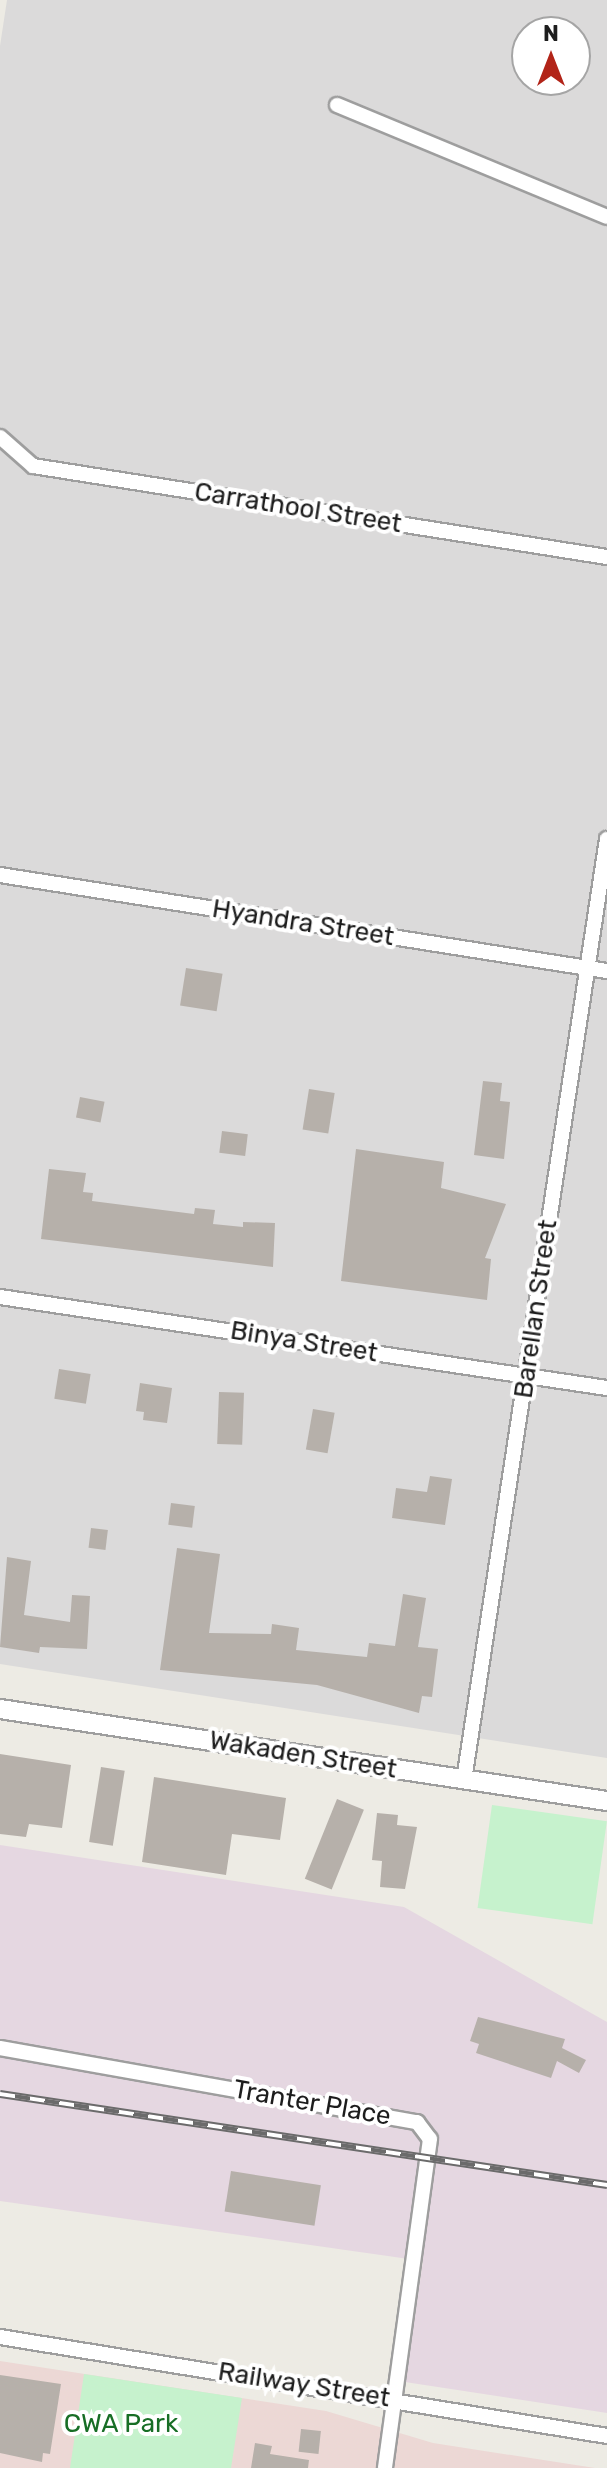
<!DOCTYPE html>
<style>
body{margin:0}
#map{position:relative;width:607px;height:2468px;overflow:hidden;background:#edebe4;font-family:Rubik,sans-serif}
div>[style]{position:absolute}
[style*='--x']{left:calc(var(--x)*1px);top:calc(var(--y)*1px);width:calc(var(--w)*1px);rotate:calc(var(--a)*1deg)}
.residential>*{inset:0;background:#dbdada}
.commercial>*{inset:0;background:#ecd8d5}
.industrial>*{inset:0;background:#e5d7e1}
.park>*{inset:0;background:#c6f2cd;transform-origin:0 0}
.building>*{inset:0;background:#b6b0aa;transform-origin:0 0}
.roads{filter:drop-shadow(2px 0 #9e9e9e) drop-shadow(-2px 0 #9e9e9e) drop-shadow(0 2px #9e9e9e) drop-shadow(0 -2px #9e9e9e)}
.minor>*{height:14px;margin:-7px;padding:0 7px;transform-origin:7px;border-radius:7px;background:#fff}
.tertiary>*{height:18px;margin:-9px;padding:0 9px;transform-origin:9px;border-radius:9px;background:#fff}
.rail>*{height:8px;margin-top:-4px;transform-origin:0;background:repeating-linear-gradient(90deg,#fff 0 15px,#6b6b6b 0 30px);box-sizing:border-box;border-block:2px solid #6b6b6b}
span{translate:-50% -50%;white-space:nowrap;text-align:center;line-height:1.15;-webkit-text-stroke:8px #fff;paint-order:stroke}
.street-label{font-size:26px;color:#1d1d1d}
.park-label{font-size:26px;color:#186e26}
.north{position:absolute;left:511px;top:16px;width:80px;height:80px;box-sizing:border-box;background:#fff;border:2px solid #a5a5a5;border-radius:50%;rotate:0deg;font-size:22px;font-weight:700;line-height:32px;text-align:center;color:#1d1d1d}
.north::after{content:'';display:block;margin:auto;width:28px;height:36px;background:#b22418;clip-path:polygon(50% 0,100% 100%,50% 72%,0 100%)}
</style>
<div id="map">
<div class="residential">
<div style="clip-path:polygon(evenodd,7px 0,607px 0,607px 1758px,0 1664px,0 46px,7px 0,527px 32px,575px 32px,575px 80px,527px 80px,527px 32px)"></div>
</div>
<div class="commercial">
<div style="clip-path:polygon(0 2361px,326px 2411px,433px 2443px,595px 2468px,0 2468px)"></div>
</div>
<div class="industrial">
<div style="clip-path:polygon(0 1845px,404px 1907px,607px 2022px,607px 2413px,405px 2382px,423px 2261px,0 2201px)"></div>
</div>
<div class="park">
<div style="left:492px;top:1805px;width:116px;height:104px;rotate:8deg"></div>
<div style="clip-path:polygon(84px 2374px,242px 2398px,231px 2468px,70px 2468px)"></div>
</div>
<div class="building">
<div style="left:186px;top:968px;width:37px;height:38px;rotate:9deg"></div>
<div style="clip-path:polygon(483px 1081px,502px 1083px,500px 1101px,510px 1102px,504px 1159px,474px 1155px)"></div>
<div style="left:309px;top:1089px;width:26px;height:41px;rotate:9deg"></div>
<div style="left:80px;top:1097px;width:25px;height:21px;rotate:11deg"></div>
<div style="left:222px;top:1131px;width:26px;height:22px;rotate:7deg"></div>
<div style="clip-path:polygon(356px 1149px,444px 1162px,441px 1188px,506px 1204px,485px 1258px,491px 1259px,487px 1300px,341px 1281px)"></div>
<div style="clip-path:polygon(49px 1169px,86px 1173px,83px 1192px,93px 1193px,92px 1201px,194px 1214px,195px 1208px,215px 1210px,213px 1224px,243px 1227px,243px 1222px,275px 1223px,273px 1267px,41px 1239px)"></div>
<div style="left:59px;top:1369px;width:32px;height:30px;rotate:9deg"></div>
<div style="clip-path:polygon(140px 1383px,172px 1388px,167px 1423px,143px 1420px,144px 1412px,136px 1411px)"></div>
<div style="left:219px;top:1392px;width:25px;height:52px;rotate:2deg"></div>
<div style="left:313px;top:1409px;width:22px;height:41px;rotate:10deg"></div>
<div style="clip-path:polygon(430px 1476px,452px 1479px,445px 1525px,392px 1518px,396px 1488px,427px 1492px)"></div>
<div style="left:171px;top:1503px;width:24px;height:22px;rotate:7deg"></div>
<div style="left:91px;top:1528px;width:17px;height:20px;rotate:7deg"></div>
<div style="clip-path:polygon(177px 1548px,220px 1554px,209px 1633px,271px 1634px,272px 1624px,299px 1628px,296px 1650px,367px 1657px,369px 1643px,395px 1646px,403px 1594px,426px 1598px,418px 1647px,438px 1649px,432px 1697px,422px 1696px,419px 1713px,317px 1685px,160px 1670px)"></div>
<div style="clip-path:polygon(7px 1557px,31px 1561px,24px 1615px,70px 1622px,72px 1595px,90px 1596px,87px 1649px,40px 1647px,39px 1653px,0 1647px)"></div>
<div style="clip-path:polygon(0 1754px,71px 1765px,62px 1828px,29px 1824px,26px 1837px,0 1834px)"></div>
<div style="left:101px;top:1767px;width:24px;height:76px;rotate:9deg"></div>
<div style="clip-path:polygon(154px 1777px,286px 1798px,280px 1840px,232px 1834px,226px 1875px,142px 1862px)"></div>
<div style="left:337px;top:1799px;width:29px;height:86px;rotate:22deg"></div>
<div style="clip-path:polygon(377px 1813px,398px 1815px,397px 1825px,417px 1827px,405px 1889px,380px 1887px,382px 1861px,372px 1860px)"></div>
<div style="clip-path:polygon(478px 2017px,565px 2039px,562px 2048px,586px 2060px,579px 2073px,557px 2061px,551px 2078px,476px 2053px,479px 2044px,470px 2041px)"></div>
<div style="left:231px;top:2171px;width:91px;height:41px;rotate:9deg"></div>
<div style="clip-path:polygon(0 2375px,61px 2384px,50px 2454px,43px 2453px,42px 2462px,0 2453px)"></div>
<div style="left:301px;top:2429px;width:20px;height:23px;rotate:6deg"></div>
<div style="clip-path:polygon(255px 2443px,272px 2446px,270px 2454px,309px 2460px,308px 2468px,251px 2468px)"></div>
</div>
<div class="roads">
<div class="minor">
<div style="--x:337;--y:105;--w:292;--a:22.5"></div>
<div style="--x:0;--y:437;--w:44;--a:41.3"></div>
<div style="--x:33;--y:466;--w:581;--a:9.01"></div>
<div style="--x:0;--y:875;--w:615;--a:8.99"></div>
<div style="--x:0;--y:1297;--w:614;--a:8.53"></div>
<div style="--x:464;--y:1780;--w:952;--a:-81.36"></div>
<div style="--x:0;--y:2048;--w:424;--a:10.1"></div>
<div style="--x:417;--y:2122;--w:21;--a:53"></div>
<div style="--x:430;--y:2139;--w:332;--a:97.8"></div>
<div style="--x:0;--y:2337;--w:615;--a:9.26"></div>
</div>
<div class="tertiary">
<div style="--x:0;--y:1709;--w:614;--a:8.62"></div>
</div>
</div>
<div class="rail">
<div style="--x:0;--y:2094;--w:614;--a:8.53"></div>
</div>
<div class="street-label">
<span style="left:298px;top:508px;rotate:9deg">Carrathool Street</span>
<span style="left:303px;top:923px;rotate:9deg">Hyandra Street</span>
<span style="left:536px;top:1309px;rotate:-82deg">Barellan Street</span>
<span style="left:304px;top:1342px;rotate:9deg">Binya Street</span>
<span style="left:303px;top:1755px;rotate:9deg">Wakaden Street</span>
<span style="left:312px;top:2103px;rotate:10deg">Tranter Place</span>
<span style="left:304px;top:2385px;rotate:9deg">Railway Street</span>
</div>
<div class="park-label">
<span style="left:121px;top:2424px">CWA Park</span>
</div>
<div class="north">N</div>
</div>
